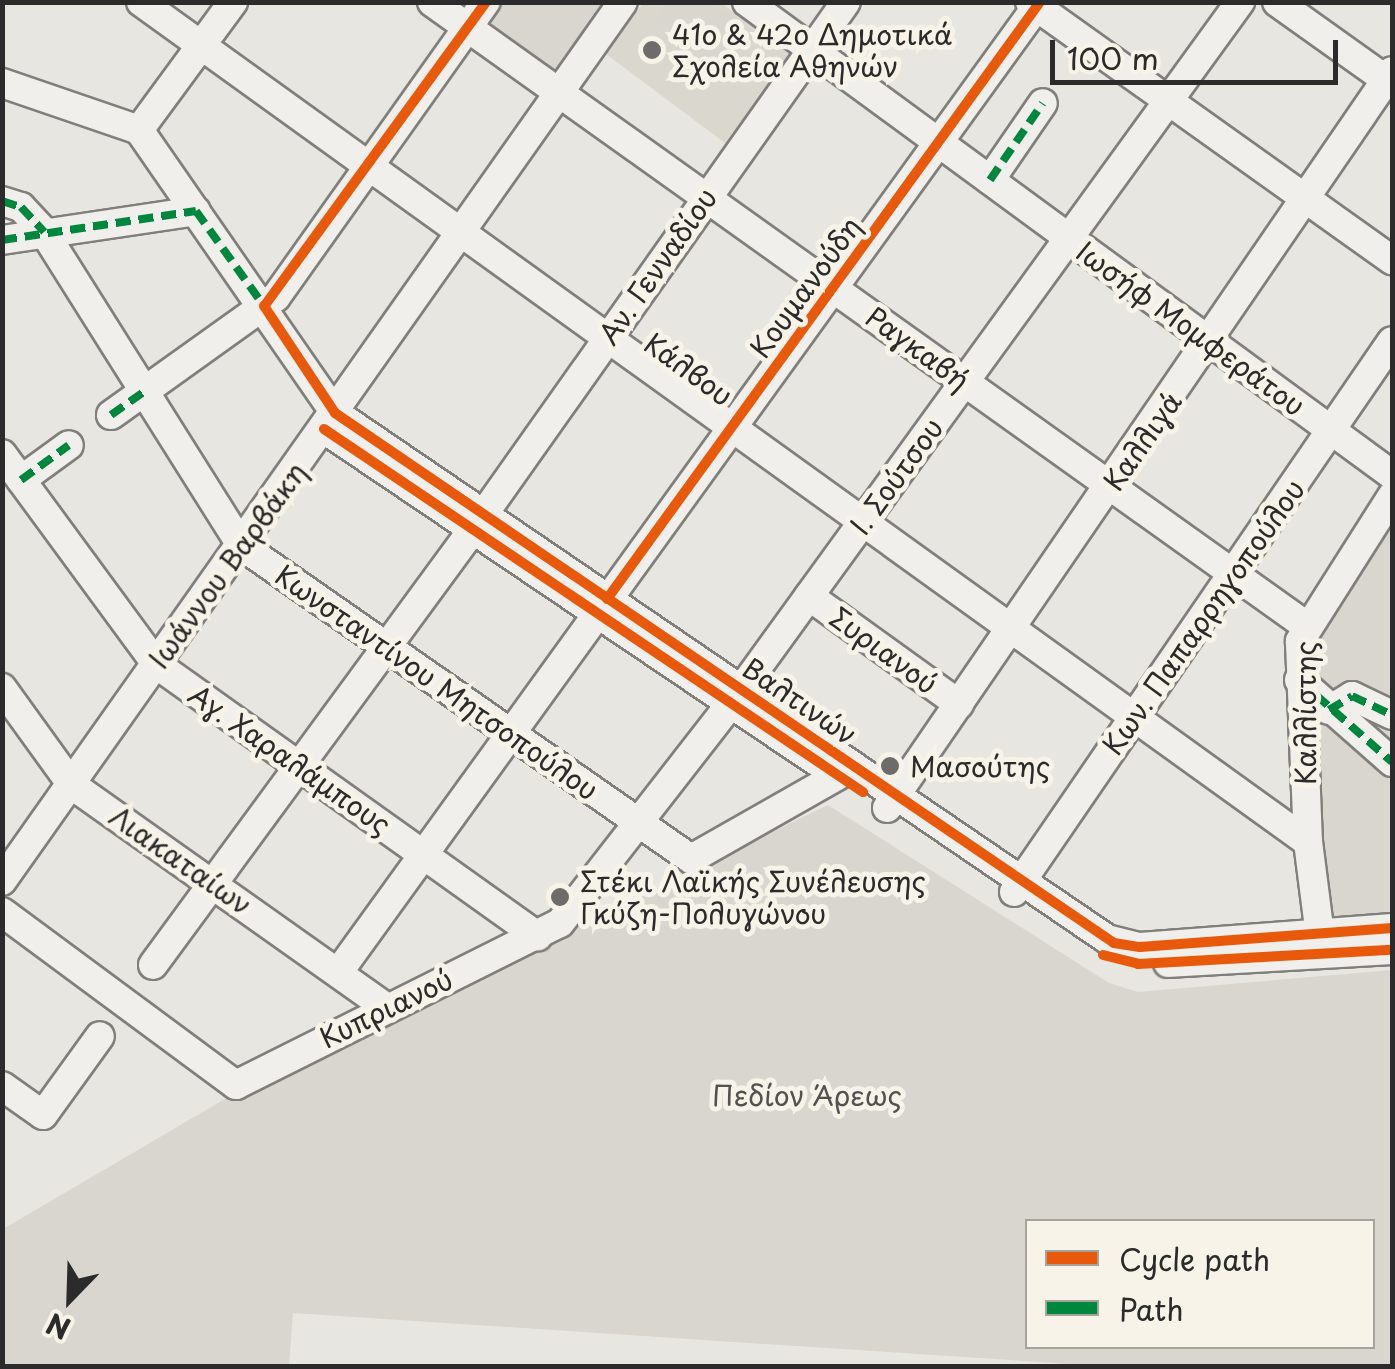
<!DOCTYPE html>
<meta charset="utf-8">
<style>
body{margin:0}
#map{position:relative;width:1395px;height:1369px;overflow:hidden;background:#e8e6e0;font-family:"Playpen Sans",sans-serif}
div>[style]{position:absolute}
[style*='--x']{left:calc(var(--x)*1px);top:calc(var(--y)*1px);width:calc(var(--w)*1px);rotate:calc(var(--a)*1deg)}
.built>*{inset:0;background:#dad7cf}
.green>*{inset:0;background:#d8d6ce}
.roads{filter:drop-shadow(2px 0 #807f7c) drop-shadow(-2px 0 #807f7c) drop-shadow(0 2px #807f7c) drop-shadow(0 -2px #807f7c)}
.minor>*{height:28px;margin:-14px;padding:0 14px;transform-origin:14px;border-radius:14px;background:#f0efeb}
.quiet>*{height:8px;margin-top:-4px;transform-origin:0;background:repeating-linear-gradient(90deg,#00873e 0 15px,transparent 0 23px)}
.cycleway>*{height:10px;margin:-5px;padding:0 5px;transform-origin:5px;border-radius:5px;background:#e8590c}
.dots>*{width:28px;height:28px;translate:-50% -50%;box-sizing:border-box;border:5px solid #f7f3e8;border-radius:50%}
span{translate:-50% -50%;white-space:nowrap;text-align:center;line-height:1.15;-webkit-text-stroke:10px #f7f3e8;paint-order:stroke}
.poi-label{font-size:28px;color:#2b2b2b}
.left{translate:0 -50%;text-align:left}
.street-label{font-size:28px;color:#2b2b2b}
.park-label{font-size:28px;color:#535250}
.frame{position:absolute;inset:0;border:5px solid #2b2b2b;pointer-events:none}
.legend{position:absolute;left:1025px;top:1219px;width:350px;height:130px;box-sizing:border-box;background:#f7f3e8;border:2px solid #a5a39c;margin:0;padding:12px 18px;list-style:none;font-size:30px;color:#2b2b2b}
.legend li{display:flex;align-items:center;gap:20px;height:50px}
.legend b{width:50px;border:2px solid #a5a39c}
.north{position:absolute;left:20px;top:1249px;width:100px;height:100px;-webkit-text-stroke:8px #f7f3e8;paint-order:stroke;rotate:203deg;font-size:28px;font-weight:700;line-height:40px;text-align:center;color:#2b2b2b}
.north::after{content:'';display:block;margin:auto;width:35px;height:45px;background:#2b2b2b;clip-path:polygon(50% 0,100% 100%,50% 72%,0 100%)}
.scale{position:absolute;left:1050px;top:40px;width:288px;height:45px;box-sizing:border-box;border:5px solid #2b2b2b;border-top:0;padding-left:12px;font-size:30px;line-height:35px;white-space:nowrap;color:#2b2b2b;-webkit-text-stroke:8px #f7f3e8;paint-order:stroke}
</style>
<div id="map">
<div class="built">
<div style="clip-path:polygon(720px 2px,794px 58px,729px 146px,606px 54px,643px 3px)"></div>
</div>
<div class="green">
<div style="clip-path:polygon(490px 3px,607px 3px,553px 82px,473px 27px)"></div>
<div style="clip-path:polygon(668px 3px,713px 3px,757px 35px,729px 72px,656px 19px)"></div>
<div style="clip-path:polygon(1392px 511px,1392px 921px,1331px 925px,1304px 657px)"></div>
<div style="clip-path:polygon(evenodd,828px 805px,1109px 983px,1138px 992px,1392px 970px,1392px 1366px,1100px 1366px,293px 1313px,289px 1366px,3px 1366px,3px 1229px,230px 1096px,828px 805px,1028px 1222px,1372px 1222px,1372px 1346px,1028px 1346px,1028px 1222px)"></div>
</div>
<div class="roads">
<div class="minor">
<div style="--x:141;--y:2;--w:1438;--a:35.75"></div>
<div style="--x:432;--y:2;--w:1073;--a:35.51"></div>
<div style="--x:747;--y:2;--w:800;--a:36.25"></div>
<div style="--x:1030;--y:2;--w:445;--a:35.5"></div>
<div style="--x:1277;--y:2;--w:141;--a:35.5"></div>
<div style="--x:2;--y:83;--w:145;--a:18.9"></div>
<div style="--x:139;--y:130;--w:344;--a:55.3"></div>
<div style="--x:335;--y:413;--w:934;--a:34.27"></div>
<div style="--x:1107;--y:939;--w:34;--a:14"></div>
<div style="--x:1140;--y:947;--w:253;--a:-4.3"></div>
<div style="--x:139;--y:130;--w:159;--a:-53.7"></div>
<div style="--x:990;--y:180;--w:93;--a:-55.5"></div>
<div style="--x:2;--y:201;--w:20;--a:18"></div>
<div style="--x:21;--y:207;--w:34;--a:47"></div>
<div style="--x:44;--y:232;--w:371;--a:57.8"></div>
<div style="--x:242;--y:546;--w:547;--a:34.88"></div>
<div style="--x:691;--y:859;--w:170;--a:-29.6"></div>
<div style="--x:2;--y:240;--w:196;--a:-8.5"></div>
<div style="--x:111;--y:415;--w:203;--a:-35.6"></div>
<div style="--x:276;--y:297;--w:362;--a:-54.6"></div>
<div style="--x:324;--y:429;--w:594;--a:34.01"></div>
<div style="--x:2;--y:454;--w:260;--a:53.7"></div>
<div style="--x:156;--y:664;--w:469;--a:35.5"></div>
<div style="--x:21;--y:480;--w:59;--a:-36.1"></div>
<div style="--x:809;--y:596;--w:185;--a:35.8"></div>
<div style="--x:1299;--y:680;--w:124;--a:41.4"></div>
<div style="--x:2;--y:688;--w:120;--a:54.2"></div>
<div style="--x:72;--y:785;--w:384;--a:35.3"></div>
<div style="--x:1329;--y:710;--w:27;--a:-31"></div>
<div style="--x:1352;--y:696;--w:44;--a:25.4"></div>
<div style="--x:887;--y:808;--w:893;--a:-55.58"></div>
<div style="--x:2;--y:881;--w:1076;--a:-54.76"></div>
<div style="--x:1014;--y:892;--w:668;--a:-55.55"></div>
<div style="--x:2;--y:912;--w:291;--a:36.5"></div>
<div style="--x:236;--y:1085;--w:362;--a:-26.6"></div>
<div style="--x:560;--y:923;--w:276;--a:-52.1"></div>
<div style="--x:730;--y:705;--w:869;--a:-54.04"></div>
<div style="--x:1322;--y:951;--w:110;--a:-97.3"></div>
<div style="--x:1308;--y:842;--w:201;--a:-92.3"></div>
<div style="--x:1300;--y:641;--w:172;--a:-57.6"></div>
<div style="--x:1168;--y:963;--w:224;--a:-3.3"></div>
<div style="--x:153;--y:965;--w:537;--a:-53.71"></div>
<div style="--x:471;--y:532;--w:649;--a:-54.72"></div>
<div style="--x:340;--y:970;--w:1195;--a:-54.13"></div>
<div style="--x:2;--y:1086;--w:50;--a:35.3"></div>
<div style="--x:43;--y:1115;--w:97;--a:-54.2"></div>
</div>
</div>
<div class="quiet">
<div style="--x:990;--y:180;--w:93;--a:-55.5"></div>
<div style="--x:2;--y:201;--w:20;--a:18"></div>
<div style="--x:21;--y:207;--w:34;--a:47"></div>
<div style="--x:2;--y:240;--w:196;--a:-8.5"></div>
<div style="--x:196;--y:211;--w:117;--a:54.4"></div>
<div style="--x:111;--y:415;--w:42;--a:-35.2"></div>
<div style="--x:21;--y:480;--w:59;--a:-36.1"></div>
<div style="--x:1299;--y:680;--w:124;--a:41.4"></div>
<div style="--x:1329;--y:710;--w:27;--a:-31"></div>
<div style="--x:1352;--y:696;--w:44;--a:25.4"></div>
</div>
<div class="cycleway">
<div style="--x:486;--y:2;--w:376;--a:126.1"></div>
<div style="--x:264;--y:306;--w:128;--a:56.4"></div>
<div style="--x:335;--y:413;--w:942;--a:34.23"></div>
<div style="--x:1114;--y:943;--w:26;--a:9"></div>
<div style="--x:1140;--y:947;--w:253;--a:-4.3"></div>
<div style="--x:324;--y:429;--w:650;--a:33.96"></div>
<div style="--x:607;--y:599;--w:737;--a:-54.05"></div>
<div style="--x:1103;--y:955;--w:36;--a:14"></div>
<div style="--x:1138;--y:964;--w:254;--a:-3.2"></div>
</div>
<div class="dots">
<div style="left:652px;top:50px;background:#6d6c6a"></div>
<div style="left:890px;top:766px;background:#6d6c6a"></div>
<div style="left:560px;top:897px;background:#6d6c6a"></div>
</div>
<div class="poi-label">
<span class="left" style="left:672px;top:50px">41ο &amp; 42ο Δημοτικά<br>Σχολεία Αθηνών</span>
<span class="left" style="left:910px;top:766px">Μασούτης</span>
<span class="left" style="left:580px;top:897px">Στέκι Λαϊκής Συνέλευσης<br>Γκύζη-Πολυγώνου</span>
</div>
<div class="street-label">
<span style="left:657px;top:266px;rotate:-55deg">Αν. Γενναδίου</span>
<span style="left:805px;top:287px;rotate:-54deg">Κουμανούδη</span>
<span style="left:1191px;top:328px;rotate:36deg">Ιωσήφ Μομφεράτου</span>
<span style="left:918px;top:348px;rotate:36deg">Ραγκαβή</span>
<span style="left:689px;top:369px;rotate:36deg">Κάλβου</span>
<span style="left:1142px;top:441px;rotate:-55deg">Καλλιγά</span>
<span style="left:896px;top:476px;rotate:-54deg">Ι. Σούτσου</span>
<span style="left:227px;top:565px;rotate:-54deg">Ιωάννου Βαρβάκη</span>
<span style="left:1203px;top:617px;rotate:-55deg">Κων. Παπαρρηγοπούλου</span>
<span style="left:884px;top:650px;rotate:36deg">Συριανού</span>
<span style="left:437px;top:682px;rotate:35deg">Κωνσταντίνου Μητσοπούλου</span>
<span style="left:800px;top:701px;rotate:34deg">Βαλτινών</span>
<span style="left:1305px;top:713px;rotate:-90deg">Καλλίστης</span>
<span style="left:290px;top:759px;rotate:35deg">Αγ. Χαραλάμπους</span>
<span style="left:181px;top:860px;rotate:35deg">Λιακαταίων</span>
<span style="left:386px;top:1008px;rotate:-26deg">Κυπριανού</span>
</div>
<div class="park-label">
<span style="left:807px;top:1095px">Πεδίον Άρεως</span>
</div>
<div class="frame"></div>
<ul class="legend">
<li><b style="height:12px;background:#e8590c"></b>Cycle path</li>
<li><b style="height:12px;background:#00873e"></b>Path</li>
</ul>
<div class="north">N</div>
<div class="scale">100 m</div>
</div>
